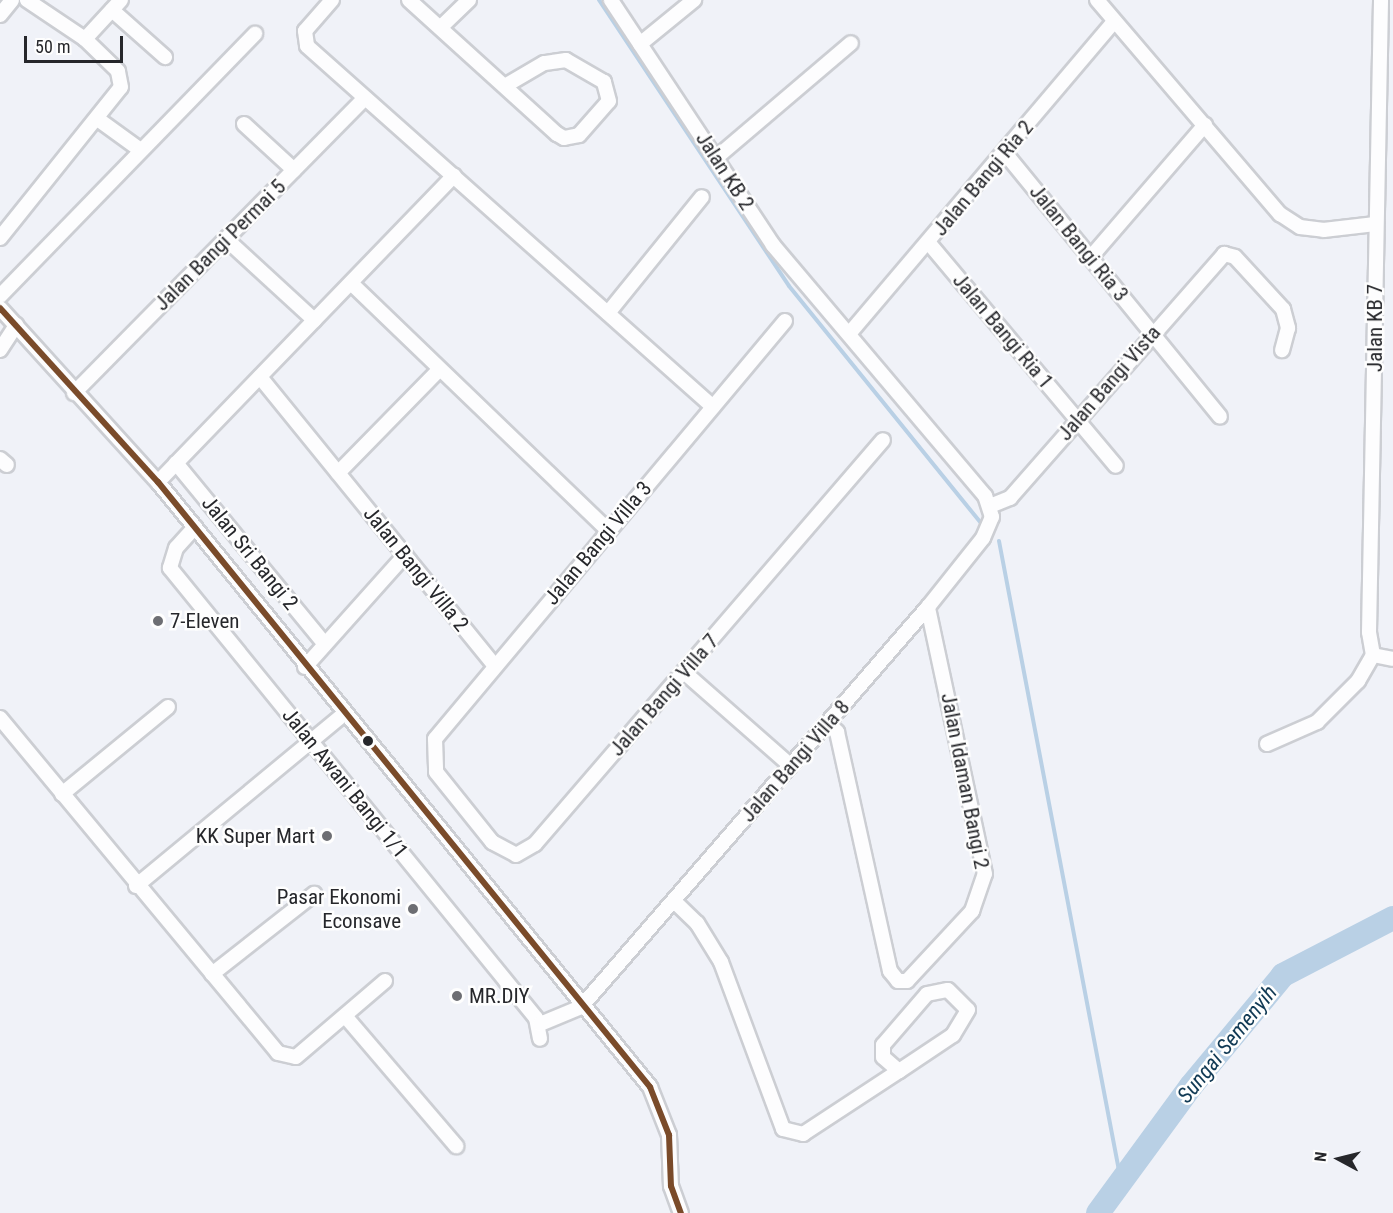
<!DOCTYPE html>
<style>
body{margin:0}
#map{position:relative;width:1393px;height:1213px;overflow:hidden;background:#f0f2f8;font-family:"Roboto Condensed",sans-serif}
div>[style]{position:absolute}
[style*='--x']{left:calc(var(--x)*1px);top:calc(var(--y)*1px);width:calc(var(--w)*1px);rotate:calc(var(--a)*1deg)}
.stream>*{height:4px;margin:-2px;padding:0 2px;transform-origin:2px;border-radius:2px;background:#b9d0e5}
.river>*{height:24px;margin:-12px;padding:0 12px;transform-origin:12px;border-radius:12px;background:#b9d0e5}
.roads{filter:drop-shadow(2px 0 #ccced3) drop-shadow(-2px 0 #ccced3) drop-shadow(0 2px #ccced3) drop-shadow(0 -2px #ccced3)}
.minor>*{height:14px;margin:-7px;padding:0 7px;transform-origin:7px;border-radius:7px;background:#fdfdfe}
.bus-1>*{height:6px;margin:-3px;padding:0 3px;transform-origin:3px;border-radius:3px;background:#7a4b2a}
.dots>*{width:16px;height:16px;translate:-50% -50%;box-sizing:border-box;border:3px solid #fefefe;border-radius:50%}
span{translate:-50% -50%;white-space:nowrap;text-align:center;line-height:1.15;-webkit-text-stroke:5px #fefefe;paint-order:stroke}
.street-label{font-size:21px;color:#26272b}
.poi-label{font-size:21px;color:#26272b}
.left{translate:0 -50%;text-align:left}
.right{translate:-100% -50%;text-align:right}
.water-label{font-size:22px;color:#103954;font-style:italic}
.north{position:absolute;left:1309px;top:1129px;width:60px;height:60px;-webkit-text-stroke:4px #fefefe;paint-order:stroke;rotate:277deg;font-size:16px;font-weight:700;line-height:24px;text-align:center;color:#26272b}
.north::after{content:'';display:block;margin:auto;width:21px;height:27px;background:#26272b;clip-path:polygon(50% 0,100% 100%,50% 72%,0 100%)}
.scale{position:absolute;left:24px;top:36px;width:99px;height:27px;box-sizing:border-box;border:3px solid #26272b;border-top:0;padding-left:8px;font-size:18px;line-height:21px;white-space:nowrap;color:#26272b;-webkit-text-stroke:4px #fefefe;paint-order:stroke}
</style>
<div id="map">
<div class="stream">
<div style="--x:599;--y:0;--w:343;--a:56.4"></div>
<div style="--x:789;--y:286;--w:306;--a:51"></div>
<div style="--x:999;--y:541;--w:652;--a:79.21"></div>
</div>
<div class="river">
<div style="--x:1098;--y:1213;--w:157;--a:-53.8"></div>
<div style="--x:1191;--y:1086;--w:144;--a:-50.3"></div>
<div style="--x:1283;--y:975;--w:124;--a:-27.4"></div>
</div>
<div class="roads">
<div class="minor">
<div style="--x:332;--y:0;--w:41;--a:131.1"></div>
<div style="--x:305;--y:31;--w:15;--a:82"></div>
<div style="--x:307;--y:46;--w:543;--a:41.64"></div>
<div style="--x:409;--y:0;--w:200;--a:42.2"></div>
<div style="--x:557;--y:134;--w:8;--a:30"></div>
<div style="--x:564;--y:138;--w:15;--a:-11"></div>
<div style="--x:579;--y:135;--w:45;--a:-48.6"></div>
<div style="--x:609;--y:101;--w:20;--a:-105"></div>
<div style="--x:604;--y:82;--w:44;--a:-149.9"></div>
<div style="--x:566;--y:60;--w:22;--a:172"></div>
<div style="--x:544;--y:63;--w:45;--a:149.5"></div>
<div style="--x:1097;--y:0;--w:282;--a:49.5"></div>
<div style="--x:1280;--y:214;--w:24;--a:33"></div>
<div style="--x:1300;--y:227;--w:24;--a:7"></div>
<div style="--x:1324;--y:230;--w:51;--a:-6.7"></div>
<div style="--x:112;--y:10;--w:71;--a:41.6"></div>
<div style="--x:0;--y:15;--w:19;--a:-51"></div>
<div style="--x:441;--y:27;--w:39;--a:-44"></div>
<div style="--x:85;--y:39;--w:53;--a:-47.3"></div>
<div style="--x:640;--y:44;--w:70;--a:-39.2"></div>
<div style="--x:99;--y:120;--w:49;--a:35.9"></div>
<div style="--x:244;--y:124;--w:68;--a:42.6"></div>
<div style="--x:1005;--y:153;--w:340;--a:50.8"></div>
<div style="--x:716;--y:158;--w:177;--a:-40.4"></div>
<div style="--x:0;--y:238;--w:193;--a:-51.3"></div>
<div style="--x:121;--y:87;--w:16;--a:-101"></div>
<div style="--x:118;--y:71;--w:46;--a:-135.9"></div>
<div style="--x:85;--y:39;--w:70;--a:-146.1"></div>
<div style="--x:226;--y:239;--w:120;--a:42.6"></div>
<div style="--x:928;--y:242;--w:292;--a:50"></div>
<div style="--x:1090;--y:258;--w:176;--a:-49.2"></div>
<div style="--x:351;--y:283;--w:356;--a:43.9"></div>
<div style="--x:0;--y:296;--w:366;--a:-45.8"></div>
<div style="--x:0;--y:308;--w:235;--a:47.8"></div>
<div style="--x:158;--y:482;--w:780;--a:50.88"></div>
<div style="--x:650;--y:1087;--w:52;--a:68.4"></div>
<div style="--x:669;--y:1135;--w:51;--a:87.8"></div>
<div style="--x:671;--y:1186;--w:29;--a:70"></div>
<div style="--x:608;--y:313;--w:149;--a:-51"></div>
<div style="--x:785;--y:321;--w:545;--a:129.94"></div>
<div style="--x:435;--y:739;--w:33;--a:88"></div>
<div style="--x:436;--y:772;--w:90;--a:51.3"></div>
<div style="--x:492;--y:842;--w:27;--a:28"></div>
<div style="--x:516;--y:855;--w:22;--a:-30"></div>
<div style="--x:535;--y:844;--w:533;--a:-49.26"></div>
<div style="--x:849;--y:334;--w:409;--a:-49.7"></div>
<div style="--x:0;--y:350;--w:30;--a:-57"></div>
<div style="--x:260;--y:377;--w:372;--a:50.9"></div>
<div style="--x:74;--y:393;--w:414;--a:-45.4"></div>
<div style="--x:0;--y:459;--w:9;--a:41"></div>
<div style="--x:176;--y:463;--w:233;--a:50.6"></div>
<div style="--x:338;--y:473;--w:143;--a:-45.6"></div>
<div style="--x:158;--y:482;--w:426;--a:-46"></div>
<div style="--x:990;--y:506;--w:22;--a:-22"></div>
<div style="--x:1010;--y:498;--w:325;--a:-48.7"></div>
<div style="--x:1224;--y:254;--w:11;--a:15"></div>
<div style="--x:1235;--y:257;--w:71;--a:47.3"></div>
<div style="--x:1283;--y:309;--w:20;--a:75"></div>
<div style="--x:1288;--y:328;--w:23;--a:105"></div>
<div style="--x:195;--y:527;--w:28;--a:132"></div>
<div style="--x:176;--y:548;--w:21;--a:107"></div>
<div style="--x:170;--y:568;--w:580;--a:50.88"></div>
<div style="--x:536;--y:1018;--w:21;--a:79"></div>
<div style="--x:1373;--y:655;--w:23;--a:-100"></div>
<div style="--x:1369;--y:632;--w:632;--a:-88.91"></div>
<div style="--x:1373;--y:655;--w:20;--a:11"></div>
<div style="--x:305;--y:667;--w:150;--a:-48.2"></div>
<div style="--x:684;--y:672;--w:142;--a:41.3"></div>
<div style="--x:0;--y:718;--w:435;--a:50.3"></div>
<div style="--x:278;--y:1053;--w:18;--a:13"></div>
<div style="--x:296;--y:1057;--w:117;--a:-40.5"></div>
<div style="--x:828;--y:723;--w:13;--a:45"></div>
<div style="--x:837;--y:732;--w:245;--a:77.5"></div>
<div style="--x:890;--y:971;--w:13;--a:51"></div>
<div style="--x:898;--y:981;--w:9;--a:0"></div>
<div style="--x:907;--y:981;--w:96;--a:-47.1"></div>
<div style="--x:972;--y:911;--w:39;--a:-71"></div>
<div style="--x:985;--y:874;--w:273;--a:-102.1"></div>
<div style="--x:1267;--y:744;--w:55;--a:-23.7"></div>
<div style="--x:1317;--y:722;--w:58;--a:-45"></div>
<div style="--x:1358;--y:681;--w:30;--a:-60"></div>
<div style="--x:62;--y:794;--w:137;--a:-39.4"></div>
<div style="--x:136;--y:886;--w:270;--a:-39.6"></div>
<div style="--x:674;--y:901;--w:32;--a:44"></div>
<div style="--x:697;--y:923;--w:46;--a:58.4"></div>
<div style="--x:721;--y:962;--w:178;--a:69.6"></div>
<div style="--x:783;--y:1129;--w:21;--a:14"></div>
<div style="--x:803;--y:1134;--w:115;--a:-33.3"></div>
<div style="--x:212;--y:974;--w:130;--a:-38.1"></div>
<div style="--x:948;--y:990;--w:28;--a:45"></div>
<div style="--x:968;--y:1010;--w:29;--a:121"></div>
<div style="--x:953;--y:1035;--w:65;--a:146.3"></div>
<div style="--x:899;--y:1071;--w:21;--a:-139"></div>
<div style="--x:883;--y:1057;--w:12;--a:-90"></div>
<div style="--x:883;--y:1045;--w:67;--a:-49.2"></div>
<div style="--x:927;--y:994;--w:21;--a:-11"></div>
<div style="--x:346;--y:1017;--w:170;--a:49.5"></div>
<div style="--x:540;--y:1024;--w:44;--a:-22.5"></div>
<div style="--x:581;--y:1007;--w:530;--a:-49.06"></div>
<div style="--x:928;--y:607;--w:88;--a:-51.4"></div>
<div style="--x:983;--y:538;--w:23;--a:-67"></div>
<div style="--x:992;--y:517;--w:22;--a:-108"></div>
<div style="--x:985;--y:496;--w:329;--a:-130.2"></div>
<div style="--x:773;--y:245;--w:294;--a:-123.5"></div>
</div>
</div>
<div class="bus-1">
<div style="--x:0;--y:308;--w:235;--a:47.8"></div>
<div style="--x:158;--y:482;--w:780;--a:50.88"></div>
<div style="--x:650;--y:1087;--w:52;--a:68.4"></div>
<div style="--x:669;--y:1135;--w:51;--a:87.8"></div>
<div style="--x:671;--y:1186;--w:29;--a:70"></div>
</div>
<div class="dots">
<div style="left:158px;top:621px;background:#6d6e73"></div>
<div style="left:368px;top:741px;background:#26272b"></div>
<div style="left:327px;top:836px;background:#6d6e73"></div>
<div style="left:413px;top:909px;background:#6d6e73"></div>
<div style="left:457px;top:996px;background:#6d6e73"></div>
</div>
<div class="street-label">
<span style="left:725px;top:171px;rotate:57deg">Jalan KB 2</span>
<span style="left:983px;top:178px;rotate:-50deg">Jalan Bangi Ria 2</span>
<span style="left:1079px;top:243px;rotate:51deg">Jalan Bangi Ria 3</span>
<span style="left:220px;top:245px;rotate:-45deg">Jalan Bangi Permai 5</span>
<span style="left:1375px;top:328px;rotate:-90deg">Jalan KB 7</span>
<span style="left:1003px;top:331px;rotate:50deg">Jalan Bangi Ria 1</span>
<span style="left:1109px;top:383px;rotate:-49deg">Jalan Bangi Vista</span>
<span style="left:598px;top:543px;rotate:-50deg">Jalan Bangi Villa 3</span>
<span style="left:250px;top:553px;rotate:51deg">Jalan Sri Bangi 2</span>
<span style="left:416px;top:569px;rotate:51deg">Jalan Bangi Villa 2</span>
<span style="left:664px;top:695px;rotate:-49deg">Jalan Bangi Villa 7</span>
<span style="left:795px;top:761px;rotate:-49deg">Jalan Bangi Villa 8</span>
<span style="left:965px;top:781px;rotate:79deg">Jalan Idaman Bangi 2</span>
<span style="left:345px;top:783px;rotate:51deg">Jalan Awani Bangi 1/1</span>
</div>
<div class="poi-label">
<span class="left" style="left:170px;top:621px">7-Eleven</span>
<span class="right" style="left:315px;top:836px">KK Super Mart</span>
<span class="right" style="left:401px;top:909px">Pasar Ekonomi<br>Econsave</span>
<span class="left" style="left:469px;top:996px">MR.DIY</span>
</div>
<div class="water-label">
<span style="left:1227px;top:1044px;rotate:-51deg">Sungai Semenyih</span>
</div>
<div class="north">N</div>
<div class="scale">50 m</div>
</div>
